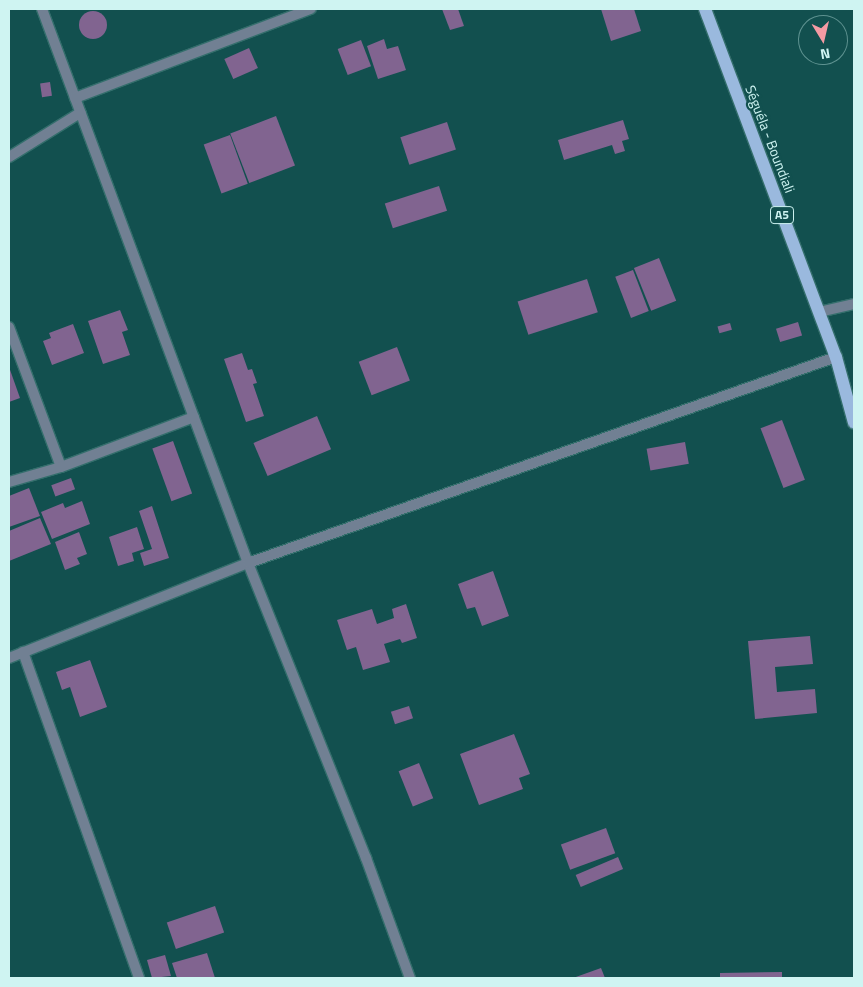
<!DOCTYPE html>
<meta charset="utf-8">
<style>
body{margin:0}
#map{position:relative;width:863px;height:987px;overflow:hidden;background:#12504f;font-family:"Titillium Web",sans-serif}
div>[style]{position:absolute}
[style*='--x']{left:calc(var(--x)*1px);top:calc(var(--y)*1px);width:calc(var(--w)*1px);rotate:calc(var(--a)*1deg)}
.building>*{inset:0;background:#816490;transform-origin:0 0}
.round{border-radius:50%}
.roads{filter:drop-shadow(1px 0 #346e6c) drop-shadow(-1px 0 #346e6c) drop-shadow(0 1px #346e6c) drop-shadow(0 -1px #346e6c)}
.street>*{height:10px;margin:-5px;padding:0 5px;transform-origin:5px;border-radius:5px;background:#718093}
.primary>*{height:12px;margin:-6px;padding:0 6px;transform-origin:6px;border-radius:6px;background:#9ab9de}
span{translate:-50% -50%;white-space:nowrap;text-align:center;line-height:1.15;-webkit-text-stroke:4.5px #12504f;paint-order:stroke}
.shield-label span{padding:1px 4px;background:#12504f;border:1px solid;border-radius:4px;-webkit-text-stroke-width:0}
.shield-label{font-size:12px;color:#cff4f2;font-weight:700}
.street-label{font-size:14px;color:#cff4f2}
.frame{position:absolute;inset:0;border:10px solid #cff4f2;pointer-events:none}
.north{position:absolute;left:798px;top:15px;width:50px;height:50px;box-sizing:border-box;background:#12504f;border:1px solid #5e9290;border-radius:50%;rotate:171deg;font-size:14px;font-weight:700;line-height:20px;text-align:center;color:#cff4f2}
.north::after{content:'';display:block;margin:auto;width:18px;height:22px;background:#f49aa3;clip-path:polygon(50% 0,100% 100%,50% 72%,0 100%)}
</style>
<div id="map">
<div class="building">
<div style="clip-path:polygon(442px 9px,458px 9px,464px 26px,450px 30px)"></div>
<div style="clip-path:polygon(601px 9px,634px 9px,641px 31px,611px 41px)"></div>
<div class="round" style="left:79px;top:11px;width:28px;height:28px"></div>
<div style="clip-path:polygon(384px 39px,387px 49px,398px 46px,406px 70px,378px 79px,367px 46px)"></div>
<div style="left:361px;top:40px;width:28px;height:25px;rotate:69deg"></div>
<div style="left:249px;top:48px;width:22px;height:27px;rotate:66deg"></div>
<div style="left:50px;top:82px;width:14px;height:10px;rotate:82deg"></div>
<div style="left:276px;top:116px;width:53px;height:49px;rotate:69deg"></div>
<div style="clip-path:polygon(623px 120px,629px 139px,622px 141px,625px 151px,615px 154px,612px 145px,564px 160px,558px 140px)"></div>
<div style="left:447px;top:122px;width:29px;height:49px;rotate:72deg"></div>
<div style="left:230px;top:135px;width:52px;height:28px;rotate:70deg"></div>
<div style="left:439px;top:186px;width:26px;height:57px;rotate:72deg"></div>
<div style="left:659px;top:258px;width:46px;height:27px;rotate:68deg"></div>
<div style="left:633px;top:270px;width:44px;height:19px;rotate:69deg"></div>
<div style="left:587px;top:279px;width:35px;height:73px;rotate:72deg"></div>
<div style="clip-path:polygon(120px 310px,128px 330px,122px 332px,130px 355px,103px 364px,88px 321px)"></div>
<div style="left:798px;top:322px;width:14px;height:23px;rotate:73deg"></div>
<div style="left:730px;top:323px;width:7px;height:13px;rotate:74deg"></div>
<div style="clip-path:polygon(73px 324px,84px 353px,52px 365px,43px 341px,51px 338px,49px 333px)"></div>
<div style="left:397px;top:347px;width:36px;height:41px;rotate:69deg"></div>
<div style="clip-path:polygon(242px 353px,248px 370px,252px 369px,257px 383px,253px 384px,264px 416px,246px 422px,224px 359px)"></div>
<div style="clip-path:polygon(9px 367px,20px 398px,9px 402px)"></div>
<div style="left:317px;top:416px;width:36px;height:69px;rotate:67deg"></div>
<div style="left:782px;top:420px;width:64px;height:23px;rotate:69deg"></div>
<div style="left:173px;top:441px;width:56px;height:22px;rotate:70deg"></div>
<div style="left:685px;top:442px;width:22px;height:39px;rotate:80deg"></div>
<div style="left:71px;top:478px;width:12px;height:21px;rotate:70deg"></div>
<div style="clip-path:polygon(29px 488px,40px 516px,9px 527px,9px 496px)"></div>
<div style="clip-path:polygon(82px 501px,90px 524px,52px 539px,41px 512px,63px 503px,65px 508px)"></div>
<div style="clip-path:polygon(152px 506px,169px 558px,144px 566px,140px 553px,152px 549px,139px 511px)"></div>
<div style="clip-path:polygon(40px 518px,51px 544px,9px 561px,9px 531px)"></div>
<div style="clip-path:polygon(137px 527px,144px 549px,132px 553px,134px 561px,118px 566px,109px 537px)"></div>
<div style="clip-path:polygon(79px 532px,87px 554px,77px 558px,80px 564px,65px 570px,55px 542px)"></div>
<div style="clip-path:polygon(493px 571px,509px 616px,482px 626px,475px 607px,467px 609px,458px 584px)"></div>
<div style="clip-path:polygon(406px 604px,417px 638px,402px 643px,400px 639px,384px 644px,390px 662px,363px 670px,356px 647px,347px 650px,337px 620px,372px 609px,377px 624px,394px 618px,392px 609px)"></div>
<div style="clip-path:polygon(810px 636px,813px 664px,775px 667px,777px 692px,815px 689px,817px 713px,755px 719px,748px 641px)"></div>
<div style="clip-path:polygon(90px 660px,107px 707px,80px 717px,70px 687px,62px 690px,56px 672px)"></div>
<div style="left:409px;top:706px;width:13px;height:19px;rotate:72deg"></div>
<div style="clip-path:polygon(514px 734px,530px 774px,519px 778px,523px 789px,479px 805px,460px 754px)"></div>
<div style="left:419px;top:763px;width:38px;height:22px;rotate:68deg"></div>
<div style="left:606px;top:828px;width:27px;height:48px;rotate:70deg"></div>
<div style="left:618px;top:857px;width:13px;height:46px;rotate:67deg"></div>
<div style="left:215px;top:906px;width:28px;height:51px;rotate:71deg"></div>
<div style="clip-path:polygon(207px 953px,215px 978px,177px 978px,172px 963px)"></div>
<div style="clip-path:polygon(165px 955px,171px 976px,152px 978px,147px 960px)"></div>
<div style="clip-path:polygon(601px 968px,605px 978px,573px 978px)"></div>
<div style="clip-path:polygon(782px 972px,782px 978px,720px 978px,720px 973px)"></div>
</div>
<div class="roads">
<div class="street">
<div style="--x:42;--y:9;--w:591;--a:69.6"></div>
<div style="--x:248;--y:563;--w:318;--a:68.2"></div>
<div style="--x:366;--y:858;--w:128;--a:69.9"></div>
<div style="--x:75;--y:98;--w:252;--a:-20.7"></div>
<div style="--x:9;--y:157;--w:84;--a:-31.8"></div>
<div style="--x:819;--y:312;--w:36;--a:-13"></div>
<div style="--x:9;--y:327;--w:149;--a:69.6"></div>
<div style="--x:9;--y:482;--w:54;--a:-16.1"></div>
<div style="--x:61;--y:467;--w:142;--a:-20.6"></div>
<div style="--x:23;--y:652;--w:346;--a:70.4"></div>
<div style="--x:9;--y:658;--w:257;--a:-21.7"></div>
<div style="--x:248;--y:563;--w:623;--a:-19.31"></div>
</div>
<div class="primary">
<div style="--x:705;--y:9;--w:372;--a:69.4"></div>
<div style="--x:836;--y:357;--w:68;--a:74.7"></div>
</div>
</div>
<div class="shield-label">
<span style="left:782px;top:215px">A5</span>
</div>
<div class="street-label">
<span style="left:770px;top:139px;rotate:69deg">Séguéla - Boundiali</span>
</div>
<div class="frame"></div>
<div class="north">N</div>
</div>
